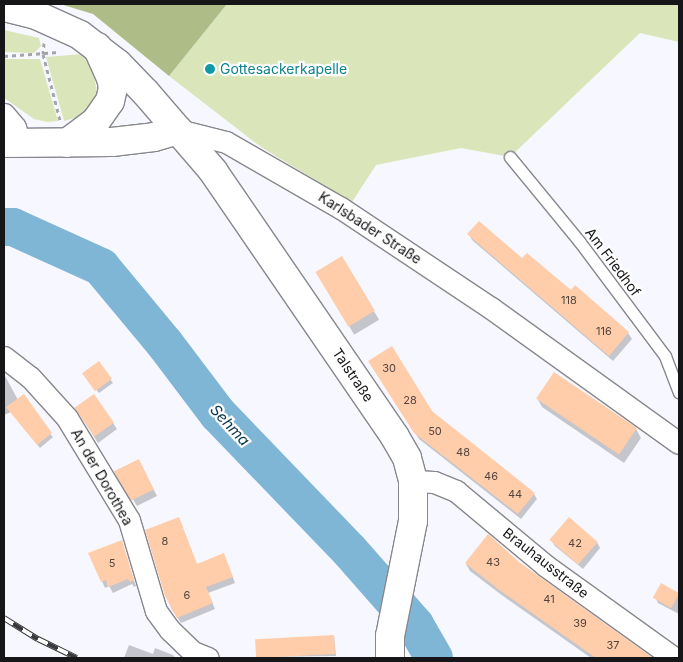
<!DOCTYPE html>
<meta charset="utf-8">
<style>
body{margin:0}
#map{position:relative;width:683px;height:662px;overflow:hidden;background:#f7f7ff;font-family:Inter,sans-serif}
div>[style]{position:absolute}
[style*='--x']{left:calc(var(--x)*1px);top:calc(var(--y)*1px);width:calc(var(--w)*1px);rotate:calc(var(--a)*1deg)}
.green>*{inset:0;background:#dae6ba}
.forest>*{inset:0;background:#aebc87}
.shadow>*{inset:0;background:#0003;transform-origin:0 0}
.river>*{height:38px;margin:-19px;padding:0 19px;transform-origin:19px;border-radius:19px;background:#7fb6d5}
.building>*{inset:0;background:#ffcdaa;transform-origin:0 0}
.path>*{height:3px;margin-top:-1.5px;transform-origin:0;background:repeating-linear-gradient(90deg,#a4a4aa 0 4px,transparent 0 8px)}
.roads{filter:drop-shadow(1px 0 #87878d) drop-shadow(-1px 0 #87878d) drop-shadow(0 1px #87878d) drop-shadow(0 -1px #87878d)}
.lane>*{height:11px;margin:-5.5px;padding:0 5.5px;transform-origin:5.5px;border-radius:5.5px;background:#fff}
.street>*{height:21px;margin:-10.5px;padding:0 10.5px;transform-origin:10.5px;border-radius:10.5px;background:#fff}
.secondary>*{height:28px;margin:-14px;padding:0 14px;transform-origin:14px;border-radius:14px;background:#fff}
.primary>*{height:28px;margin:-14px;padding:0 14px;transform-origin:14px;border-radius:14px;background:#fff}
.rail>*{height:5.5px;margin-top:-2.75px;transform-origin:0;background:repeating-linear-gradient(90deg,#fff 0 11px,#3a3a3e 0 22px);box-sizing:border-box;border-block:1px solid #3a3a3e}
.dots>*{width:14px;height:14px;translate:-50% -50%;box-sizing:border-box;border:2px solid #fff;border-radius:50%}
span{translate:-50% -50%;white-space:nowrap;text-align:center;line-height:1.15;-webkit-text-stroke:4.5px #fff;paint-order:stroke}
.number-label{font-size:11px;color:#50443d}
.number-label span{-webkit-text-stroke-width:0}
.culture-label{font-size:14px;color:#0d838f}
.left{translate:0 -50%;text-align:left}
.street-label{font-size:14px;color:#161619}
.water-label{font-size:15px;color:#07374d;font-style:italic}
.frame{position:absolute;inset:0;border:5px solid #161619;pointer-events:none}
</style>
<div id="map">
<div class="green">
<div style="clip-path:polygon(227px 4px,679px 4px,679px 42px,640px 33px,510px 157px,461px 148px,376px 165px,352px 202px,261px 147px,169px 76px)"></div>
<div style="clip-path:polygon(4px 30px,39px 38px,41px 46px,34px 53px,4px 52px)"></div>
<div style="clip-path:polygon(82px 54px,93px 71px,97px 92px,89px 109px,79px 117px,64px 121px,46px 57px)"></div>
<div style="clip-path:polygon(4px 59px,40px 59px,58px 121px,47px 122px,34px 119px,4px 98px)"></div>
</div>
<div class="forest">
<div style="clip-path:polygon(60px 4px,227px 4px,169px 76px,93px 14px)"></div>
</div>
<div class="shadow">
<div style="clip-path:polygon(469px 234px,522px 260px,571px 292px,628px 333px,632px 339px,613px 361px,472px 240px)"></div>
<div style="left:342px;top:258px;width:72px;height:29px;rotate:59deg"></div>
<div style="clip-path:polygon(98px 363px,113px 383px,99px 393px,86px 377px)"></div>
<div style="clip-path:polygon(373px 367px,534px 494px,537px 499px,521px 519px,419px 439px)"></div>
<div style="clip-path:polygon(4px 374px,18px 400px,53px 437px,40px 448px,11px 412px,4px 415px)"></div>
<div style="clip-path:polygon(537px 398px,636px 429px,641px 438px,624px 463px,542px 407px)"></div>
<div style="clip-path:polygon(76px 408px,113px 423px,117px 429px,98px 443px)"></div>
<div style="clip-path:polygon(142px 467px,157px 496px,137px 506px,116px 472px)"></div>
<div style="clip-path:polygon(179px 518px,197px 565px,226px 560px,235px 583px,208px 593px,215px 609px,181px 623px,171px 608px,147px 531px)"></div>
<div style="clip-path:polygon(551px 540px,597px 542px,600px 548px,583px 569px,555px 546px)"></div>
<div style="clip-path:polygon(121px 541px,136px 586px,134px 587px,132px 584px,113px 593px,109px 586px,105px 588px,90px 554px)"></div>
<div style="clip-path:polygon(519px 563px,651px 658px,591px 658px,503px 596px,470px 571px,466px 564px)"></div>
<div style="clip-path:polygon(661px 585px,679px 594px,679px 614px,658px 603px,655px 597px)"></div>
<div style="clip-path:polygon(334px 636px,336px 656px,257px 657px)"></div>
<div style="clip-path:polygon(129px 645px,153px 654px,155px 648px,173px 655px,175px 658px,124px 658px)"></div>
</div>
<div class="river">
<div style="--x:4;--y:227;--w:9;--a:0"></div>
<div style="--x:13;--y:227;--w:97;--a:24.4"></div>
<div style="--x:101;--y:267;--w:100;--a:50.3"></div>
<div style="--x:165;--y:344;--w:88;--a:52.9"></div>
<div style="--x:218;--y:414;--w:189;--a:46.1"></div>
<div style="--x:349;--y:550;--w:100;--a:48.7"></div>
<div style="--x:415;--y:625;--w:38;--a:60"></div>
</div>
<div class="building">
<div style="clip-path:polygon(479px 221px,522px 258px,527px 253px,571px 290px,575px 285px,629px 332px,609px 356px,467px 234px)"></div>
<div style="left:342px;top:256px;width:64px;height:31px;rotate:59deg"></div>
<div style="clip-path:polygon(392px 346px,432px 411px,535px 493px,518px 514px,414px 433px,368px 361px)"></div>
<div style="left:99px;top:361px;width:22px;height:21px;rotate:54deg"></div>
<div style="left:554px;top:372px;width:100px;height:32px;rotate:34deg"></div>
<div style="clip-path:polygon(24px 394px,52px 433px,37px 445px,6px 407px)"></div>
<div style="left:94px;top:394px;width:35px;height:24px;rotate:55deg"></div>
<div style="left:139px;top:459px;width:34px;height:28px;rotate:64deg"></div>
<div style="clip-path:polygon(179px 517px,197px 564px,224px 553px,233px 577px,206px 587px,213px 603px,177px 618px,165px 596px,145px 530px)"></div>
<div style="left:569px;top:517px;width:38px;height:30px;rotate:41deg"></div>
<div style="clip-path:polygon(488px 534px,519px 562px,653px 658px,596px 658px,498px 589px,465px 563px)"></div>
<div style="clip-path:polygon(122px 540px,134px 580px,130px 582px,128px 579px,108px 587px,106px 580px,101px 582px,88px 553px)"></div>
<div style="left:661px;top:583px;width:21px;height:17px;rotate:29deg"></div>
<div style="left:334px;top:635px;width:19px;height:79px;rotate:87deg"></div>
</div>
<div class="path">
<div style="--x:44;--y:43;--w:11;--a:95"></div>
<div style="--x:43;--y:54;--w:68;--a:75.6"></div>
<div style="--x:4;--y:56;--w:55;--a:-4.2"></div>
</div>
<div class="roads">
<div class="lane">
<div style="--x:510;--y:157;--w:109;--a:50.6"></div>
<div style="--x:579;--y:241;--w:144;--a:53.2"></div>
<div style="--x:665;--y:356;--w:39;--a:69"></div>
</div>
<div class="street">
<div style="--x:4;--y:114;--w:17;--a:50"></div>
<div style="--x:15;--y:127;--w:17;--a:73"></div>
<div style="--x:178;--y:130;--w:49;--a:14"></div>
<div style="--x:226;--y:142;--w:133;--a:29.9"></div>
<div style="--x:341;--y:208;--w:180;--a:33.7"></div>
<div style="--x:491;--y:308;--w:231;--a:35.7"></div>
<div style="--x:4;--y:357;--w:33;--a:38"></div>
<div style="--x:30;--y:377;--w:55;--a:47.9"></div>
<div style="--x:67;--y:418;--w:119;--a:58.7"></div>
<div style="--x:129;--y:520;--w:95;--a:73.5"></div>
<div style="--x:156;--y:611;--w:24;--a:54"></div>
<div style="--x:170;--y:630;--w:32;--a:44"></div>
<div style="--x:193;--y:652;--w:16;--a:22"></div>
<div style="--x:413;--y:481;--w:21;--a:3"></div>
<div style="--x:434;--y:482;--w:24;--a:22"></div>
<div style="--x:456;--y:491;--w:117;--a:39.8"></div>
<div style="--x:546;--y:566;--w:158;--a:35.7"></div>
</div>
<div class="secondary">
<div style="--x:4;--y:143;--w:108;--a:-0.5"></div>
<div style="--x:112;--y:142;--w:42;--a:-6.8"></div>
<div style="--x:154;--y:137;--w:25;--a:-16"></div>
<div style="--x:67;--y:143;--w:36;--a:-37"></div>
<div style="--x:96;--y:121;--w:24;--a:-55"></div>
<div style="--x:110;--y:101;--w:13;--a:-77"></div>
<div style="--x:113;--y:88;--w:10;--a:-101"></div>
<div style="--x:111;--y:78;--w:34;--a:-114"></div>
</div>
<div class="primary">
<div style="--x:4;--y:7;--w:33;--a:14"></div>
<div style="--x:36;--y:15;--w:48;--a:24.4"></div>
<div style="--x:80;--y:35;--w:48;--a:37.3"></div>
<div style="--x:118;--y:64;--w:40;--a:46"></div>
<div style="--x:146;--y:93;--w:103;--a:49.3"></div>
<div style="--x:213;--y:171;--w:322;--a:55.6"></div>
<div style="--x:395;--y:437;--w:24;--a:60"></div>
<div style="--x:407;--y:458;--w:24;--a:75"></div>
<div style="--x:413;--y:481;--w:40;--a:90"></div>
<div style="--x:413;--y:521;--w:117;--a:101.3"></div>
<div style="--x:390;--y:636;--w:22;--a:90"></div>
</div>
</div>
<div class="rail">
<div style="--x:4;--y:618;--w:40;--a:32"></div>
<div style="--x:38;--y:639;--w:43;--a:26"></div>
</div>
<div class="dots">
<div style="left:210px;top:69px;background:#0f9aa8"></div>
</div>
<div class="number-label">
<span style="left:569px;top:300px">118</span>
<span style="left:604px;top:331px">116</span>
<span style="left:389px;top:368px">30</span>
<span style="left:410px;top:400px">28</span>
<span style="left:435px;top:431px">50</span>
<span style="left:463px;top:452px">48</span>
<span style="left:491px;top:476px">46</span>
<span style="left:515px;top:494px">44</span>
<span style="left:165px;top:541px">8</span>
<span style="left:575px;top:543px">42</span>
<span style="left:493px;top:562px">43</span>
<span style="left:112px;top:563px">5</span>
<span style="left:187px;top:595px">6</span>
<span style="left:549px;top:599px">41</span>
<span style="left:580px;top:623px">39</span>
<span style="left:613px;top:645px">37</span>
</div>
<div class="culture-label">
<span class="left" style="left:220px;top:69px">Gottesackerkapelle</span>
</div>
<div class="street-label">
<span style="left:370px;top:228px;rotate:33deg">Karlsbader Straße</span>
<span style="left:613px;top:262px;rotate:53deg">Am Friedhof</span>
<span style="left:353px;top:375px;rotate:56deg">Talstraße</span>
<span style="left:102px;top:477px;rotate:60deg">An der Dorothea</span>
<span style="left:546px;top:563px;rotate:38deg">Brauhausstraße</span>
</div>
<div class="water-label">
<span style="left:230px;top:425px;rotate:47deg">Sehma</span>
</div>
<div class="frame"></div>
</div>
